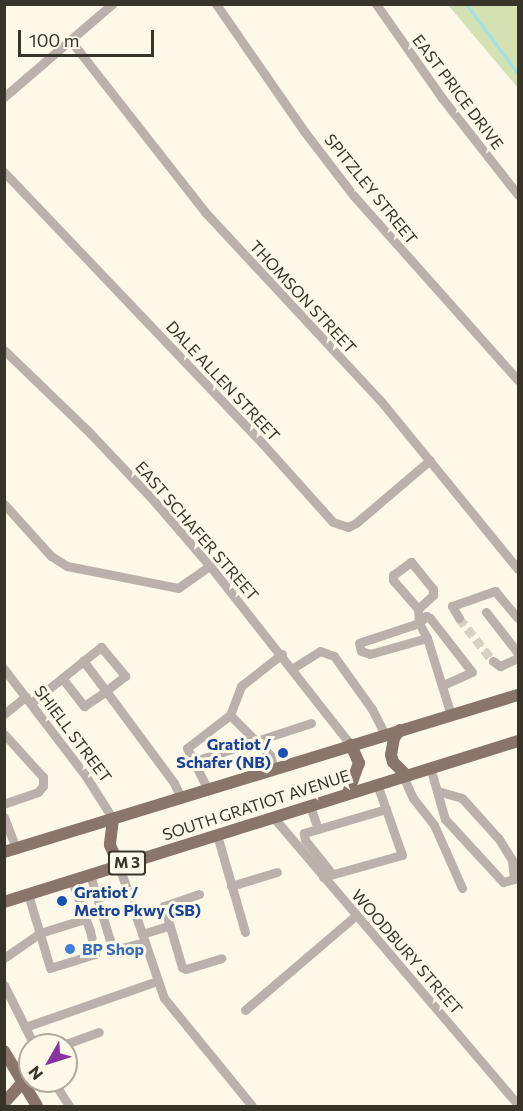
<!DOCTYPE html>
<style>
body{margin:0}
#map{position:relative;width:523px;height:1111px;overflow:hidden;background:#fef8e8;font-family:Commissioner,sans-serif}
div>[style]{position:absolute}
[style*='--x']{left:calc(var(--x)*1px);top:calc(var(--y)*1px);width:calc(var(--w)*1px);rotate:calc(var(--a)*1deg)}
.green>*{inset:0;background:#d4e1b2}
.stream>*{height:3px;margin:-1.5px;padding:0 1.5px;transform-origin:1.5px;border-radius:1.5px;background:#9ee1e6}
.minor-tunnel>*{height:9px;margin-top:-4.5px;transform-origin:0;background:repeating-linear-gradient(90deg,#d6d1c2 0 9px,transparent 0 13.5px)}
.minor>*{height:9px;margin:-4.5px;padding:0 4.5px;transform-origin:4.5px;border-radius:4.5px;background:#bcb1aa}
.major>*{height:12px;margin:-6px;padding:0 6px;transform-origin:6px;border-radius:6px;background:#897569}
.dots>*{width:16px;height:16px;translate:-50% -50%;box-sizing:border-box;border:3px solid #fef8e8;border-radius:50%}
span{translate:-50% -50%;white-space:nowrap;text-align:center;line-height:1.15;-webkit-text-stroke:6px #fef8e8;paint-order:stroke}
.shield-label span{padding:2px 4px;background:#fef8e8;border:2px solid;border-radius:4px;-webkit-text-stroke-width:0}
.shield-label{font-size:15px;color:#383429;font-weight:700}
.street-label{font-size:16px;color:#383429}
.transit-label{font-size:16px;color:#164399;font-weight:700}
.right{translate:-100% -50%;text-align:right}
.left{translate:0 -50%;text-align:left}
.shop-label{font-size:16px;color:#366cbe;font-weight:700}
.frame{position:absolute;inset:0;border:6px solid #383429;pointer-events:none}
.north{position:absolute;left:18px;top:1033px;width:60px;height:60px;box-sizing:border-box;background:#fef8e8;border:2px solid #afaa9c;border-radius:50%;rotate:231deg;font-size:16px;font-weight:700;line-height:24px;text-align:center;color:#383429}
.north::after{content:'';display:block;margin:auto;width:21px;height:27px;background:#8733a1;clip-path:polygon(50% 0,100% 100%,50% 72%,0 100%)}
.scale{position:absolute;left:18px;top:30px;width:136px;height:27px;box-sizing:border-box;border:3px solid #383429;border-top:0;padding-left:8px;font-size:18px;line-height:21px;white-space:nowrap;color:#383429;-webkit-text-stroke:4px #fef8e8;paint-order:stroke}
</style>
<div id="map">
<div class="green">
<div style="clip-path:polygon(448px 5px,518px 5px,518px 88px)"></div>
</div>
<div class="stream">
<div style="--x:466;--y:4;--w:87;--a:53.4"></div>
</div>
<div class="minor-tunnel">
<div style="--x:459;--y:618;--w:55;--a:51.7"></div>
</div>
<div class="minor">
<div style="--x:216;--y:4;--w:155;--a:55.3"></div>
<div style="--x:304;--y:131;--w:81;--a:52.6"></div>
<div style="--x:353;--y:195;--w:248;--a:48.3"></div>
<div style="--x:376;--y:4;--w:115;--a:54.9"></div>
<div style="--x:442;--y:98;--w:123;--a:51.9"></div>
<div style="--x:71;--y:41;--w:217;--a:51.9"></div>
<div style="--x:205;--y:212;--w:257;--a:47.1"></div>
<div style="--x:380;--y:400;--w:218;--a:50.8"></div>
<div style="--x:4;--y:97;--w:143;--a:-40.7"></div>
<div style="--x:4;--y:172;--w:374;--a:46.4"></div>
<div style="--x:262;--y:443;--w:106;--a:48.1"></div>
<div style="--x:333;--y:522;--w:16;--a:18"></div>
<div style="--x:348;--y:527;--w:9;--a:-27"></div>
<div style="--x:356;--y:523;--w:97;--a:-40.4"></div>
<div style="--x:4;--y:350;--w:120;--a:44"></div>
<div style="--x:90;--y:433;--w:93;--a:46.7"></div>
<div style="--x:154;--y:501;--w:86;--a:49.3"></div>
<div style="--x:210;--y:566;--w:228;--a:51.8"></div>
<div style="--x:4;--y:504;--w:70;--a:47.9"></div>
<div style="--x:51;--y:556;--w:19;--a:32"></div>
<div style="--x:67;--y:566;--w:113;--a:11.2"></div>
<div style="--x:178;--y:588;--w:39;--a:-35"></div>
<div style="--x:418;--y:609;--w:21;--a:-43"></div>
<div style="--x:433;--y:595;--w:6;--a:-90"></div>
<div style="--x:433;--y:589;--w:35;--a:-129"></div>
<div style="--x:411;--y:562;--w:22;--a:144"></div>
<div style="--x:393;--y:575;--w:5;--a:90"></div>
<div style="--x:393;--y:580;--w:38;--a:49"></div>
<div style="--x:418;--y:609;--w:14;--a:86"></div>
<div style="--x:486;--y:612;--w:52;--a:52"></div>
<div style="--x:459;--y:618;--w:14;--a:-120"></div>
<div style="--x:452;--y:606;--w:46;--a:-19.2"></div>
<div style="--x:495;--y:591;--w:35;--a:50"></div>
<div style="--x:419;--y:623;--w:10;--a:-45"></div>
<div style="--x:426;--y:616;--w:4;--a:27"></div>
<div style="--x:430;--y:618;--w:68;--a:52.1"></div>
<div style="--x:472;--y:672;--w:32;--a:156"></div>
<div style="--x:427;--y:638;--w:17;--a:-118"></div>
<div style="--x:419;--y:623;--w:63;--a:161.6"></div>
<div style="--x:359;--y:643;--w:8;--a:76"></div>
<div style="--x:361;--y:651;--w:9;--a:18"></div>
<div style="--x:370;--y:654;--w:59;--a:-15.7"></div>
<div style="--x:427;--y:638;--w:81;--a:72.7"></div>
<div style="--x:493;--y:661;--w:9;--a:36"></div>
<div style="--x:500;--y:666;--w:20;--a:-24"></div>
<div style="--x:293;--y:668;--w:32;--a:-32"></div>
<div style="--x:320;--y:651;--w:15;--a:20"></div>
<div style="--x:334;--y:656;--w:65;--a:54.4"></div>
<div style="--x:372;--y:709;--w:29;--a:63"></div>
<div style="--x:4;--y:669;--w:133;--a:52.6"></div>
<div style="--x:85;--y:775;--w:52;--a:57.5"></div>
<div style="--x:62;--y:678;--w:36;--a:52"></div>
<div style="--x:84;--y:706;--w:27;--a:-34"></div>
<div style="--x:106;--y:691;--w:38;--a:-127"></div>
<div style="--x:31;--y:703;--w:90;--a:-38.7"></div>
<div style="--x:101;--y:647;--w:38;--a:50"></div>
<div style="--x:125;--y:676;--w:24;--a:142"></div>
<div style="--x:106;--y:691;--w:114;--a:53.5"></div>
<div style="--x:174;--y:783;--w:17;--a:65"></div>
<div style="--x:4;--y:714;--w:28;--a:-39"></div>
<div style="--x:230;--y:715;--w:57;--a:45"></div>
<div style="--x:270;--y:755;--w:15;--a:74"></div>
<div style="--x:4;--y:734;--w:58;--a:47.8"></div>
<div style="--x:43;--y:777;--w:9;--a:90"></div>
<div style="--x:43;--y:786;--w:8;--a:130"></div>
<div style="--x:38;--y:792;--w:36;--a:161"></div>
<div style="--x:195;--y:761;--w:122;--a:-18.1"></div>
<div style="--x:430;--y:767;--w:29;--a:74"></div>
<div style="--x:438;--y:795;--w:25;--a:74"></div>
<div style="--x:445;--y:819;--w:86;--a:47.4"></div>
<div style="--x:503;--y:882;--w:11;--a:-15"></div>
<div style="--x:514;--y:879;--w:19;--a:-96"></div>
<div style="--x:512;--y:860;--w:26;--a:-122"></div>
<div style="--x:498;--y:838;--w:54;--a:-132"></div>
<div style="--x:462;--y:798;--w:26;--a:-164"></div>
<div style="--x:403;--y:776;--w:24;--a:66"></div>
<div style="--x:413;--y:798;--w:34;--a:52"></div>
<div style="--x:434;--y:825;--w:69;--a:66"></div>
<div style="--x:208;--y:790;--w:47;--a:-116.6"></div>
<div style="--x:187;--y:748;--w:54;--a:-37.5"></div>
<div style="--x:230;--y:715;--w:31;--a:-69"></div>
<div style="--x:241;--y:686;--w:52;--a:-38"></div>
<div style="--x:310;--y:806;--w:24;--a:71"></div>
<div style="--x:318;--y:829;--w:71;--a:-16.4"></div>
<div style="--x:4;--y:817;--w:34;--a:69"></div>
<div style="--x:274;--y:818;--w:377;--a:49.6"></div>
<div style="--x:318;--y:829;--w:15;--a:164"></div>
<div style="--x:304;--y:833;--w:7;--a:82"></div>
<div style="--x:305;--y:840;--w:43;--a:51.5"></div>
<div style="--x:217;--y:835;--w:101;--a:73.9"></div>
<div style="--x:119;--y:866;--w:139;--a:71.2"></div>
<div style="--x:164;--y:998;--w:139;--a:50.8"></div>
<div style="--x:90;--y:875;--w:78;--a:73"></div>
<div style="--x:113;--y:950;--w:32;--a:-14"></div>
<div style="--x:323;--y:877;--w:82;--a:-15.6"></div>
<div style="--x:402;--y:855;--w:75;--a:-109.4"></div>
<div style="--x:231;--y:886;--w:48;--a:-16.9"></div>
<div style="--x:28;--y:894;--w:77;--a:73.4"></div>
<div style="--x:50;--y:968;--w:47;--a:-17.3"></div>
<div style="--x:95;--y:954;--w:24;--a:-102"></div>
<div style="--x:90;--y:931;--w:53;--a:-109.8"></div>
<div style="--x:199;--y:894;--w:37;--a:161"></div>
<div style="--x:164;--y:906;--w:64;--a:73.6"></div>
<div style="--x:182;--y:967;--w:4;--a:27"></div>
<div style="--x:186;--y:969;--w:37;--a:-17"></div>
<div style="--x:142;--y:934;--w:28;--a:-17"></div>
<div style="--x:4;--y:958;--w:44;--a:-34.8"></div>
<div style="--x:40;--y:933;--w:47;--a:-17.3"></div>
<div style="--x:4;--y:985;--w:67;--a:63.4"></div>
<div style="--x:245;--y:1010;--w:145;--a:-40.5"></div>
<div style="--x:25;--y:1027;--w:140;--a:-19.2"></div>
<div style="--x:63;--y:1045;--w:38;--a:-20"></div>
<div style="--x:53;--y:1081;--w:30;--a:57"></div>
</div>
<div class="major">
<div style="--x:400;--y:730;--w:10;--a:127"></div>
<div style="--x:394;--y:738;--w:17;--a:100"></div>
<div style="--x:391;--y:755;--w:7;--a:74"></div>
<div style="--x:393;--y:762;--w:18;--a:45"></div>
<div style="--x:348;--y:793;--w:32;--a:-70"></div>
<div style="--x:359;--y:763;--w:20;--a:-114"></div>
<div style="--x:113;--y:819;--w:26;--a:97"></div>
<div style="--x:110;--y:845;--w:23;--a:67"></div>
<div style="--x:4;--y:852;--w:537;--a:-16.99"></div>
<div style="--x:4;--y:902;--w:539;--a:-17.39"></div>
<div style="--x:4;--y:1051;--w:64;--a:59"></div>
<div style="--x:4;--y:1103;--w:28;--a:-48"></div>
</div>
<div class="dots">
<div style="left:283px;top:753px;background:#1a4fb4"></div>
<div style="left:62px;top:901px;background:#1a4fb4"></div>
<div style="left:70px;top:949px;background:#3f7fe0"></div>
</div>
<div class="shield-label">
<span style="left:127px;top:863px">M 3</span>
</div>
<div class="street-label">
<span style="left:458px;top:92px;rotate:53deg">EAST PRICE DRIVE</span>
<span style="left:371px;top:189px;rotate:51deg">SPITZLEY STREET</span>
<span style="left:303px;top:297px;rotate:47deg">THOMSON STREET</span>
<span style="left:223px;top:381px;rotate:47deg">DALE ALLEN STREET</span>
<span style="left:197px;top:531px;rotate:49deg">EAST SCHAFER STREET</span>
<span style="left:73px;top:734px;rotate:53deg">SHIELL STREET</span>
<span style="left:256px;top:805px;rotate:-18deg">SOUTH GRATIOT AVENUE</span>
<span style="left:407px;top:952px;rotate:49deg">WOODBURY STREET</span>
</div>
<div class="transit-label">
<span class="right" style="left:271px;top:753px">Gratiot /<br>Schafer (NB)</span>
<span class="left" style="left:74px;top:901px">Gratiot /<br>Metro Pkwy (SB)</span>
</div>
<div class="shop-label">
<span class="left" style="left:82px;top:949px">BP Shop</span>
</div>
<div class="frame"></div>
<div class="north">N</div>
<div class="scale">100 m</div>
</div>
